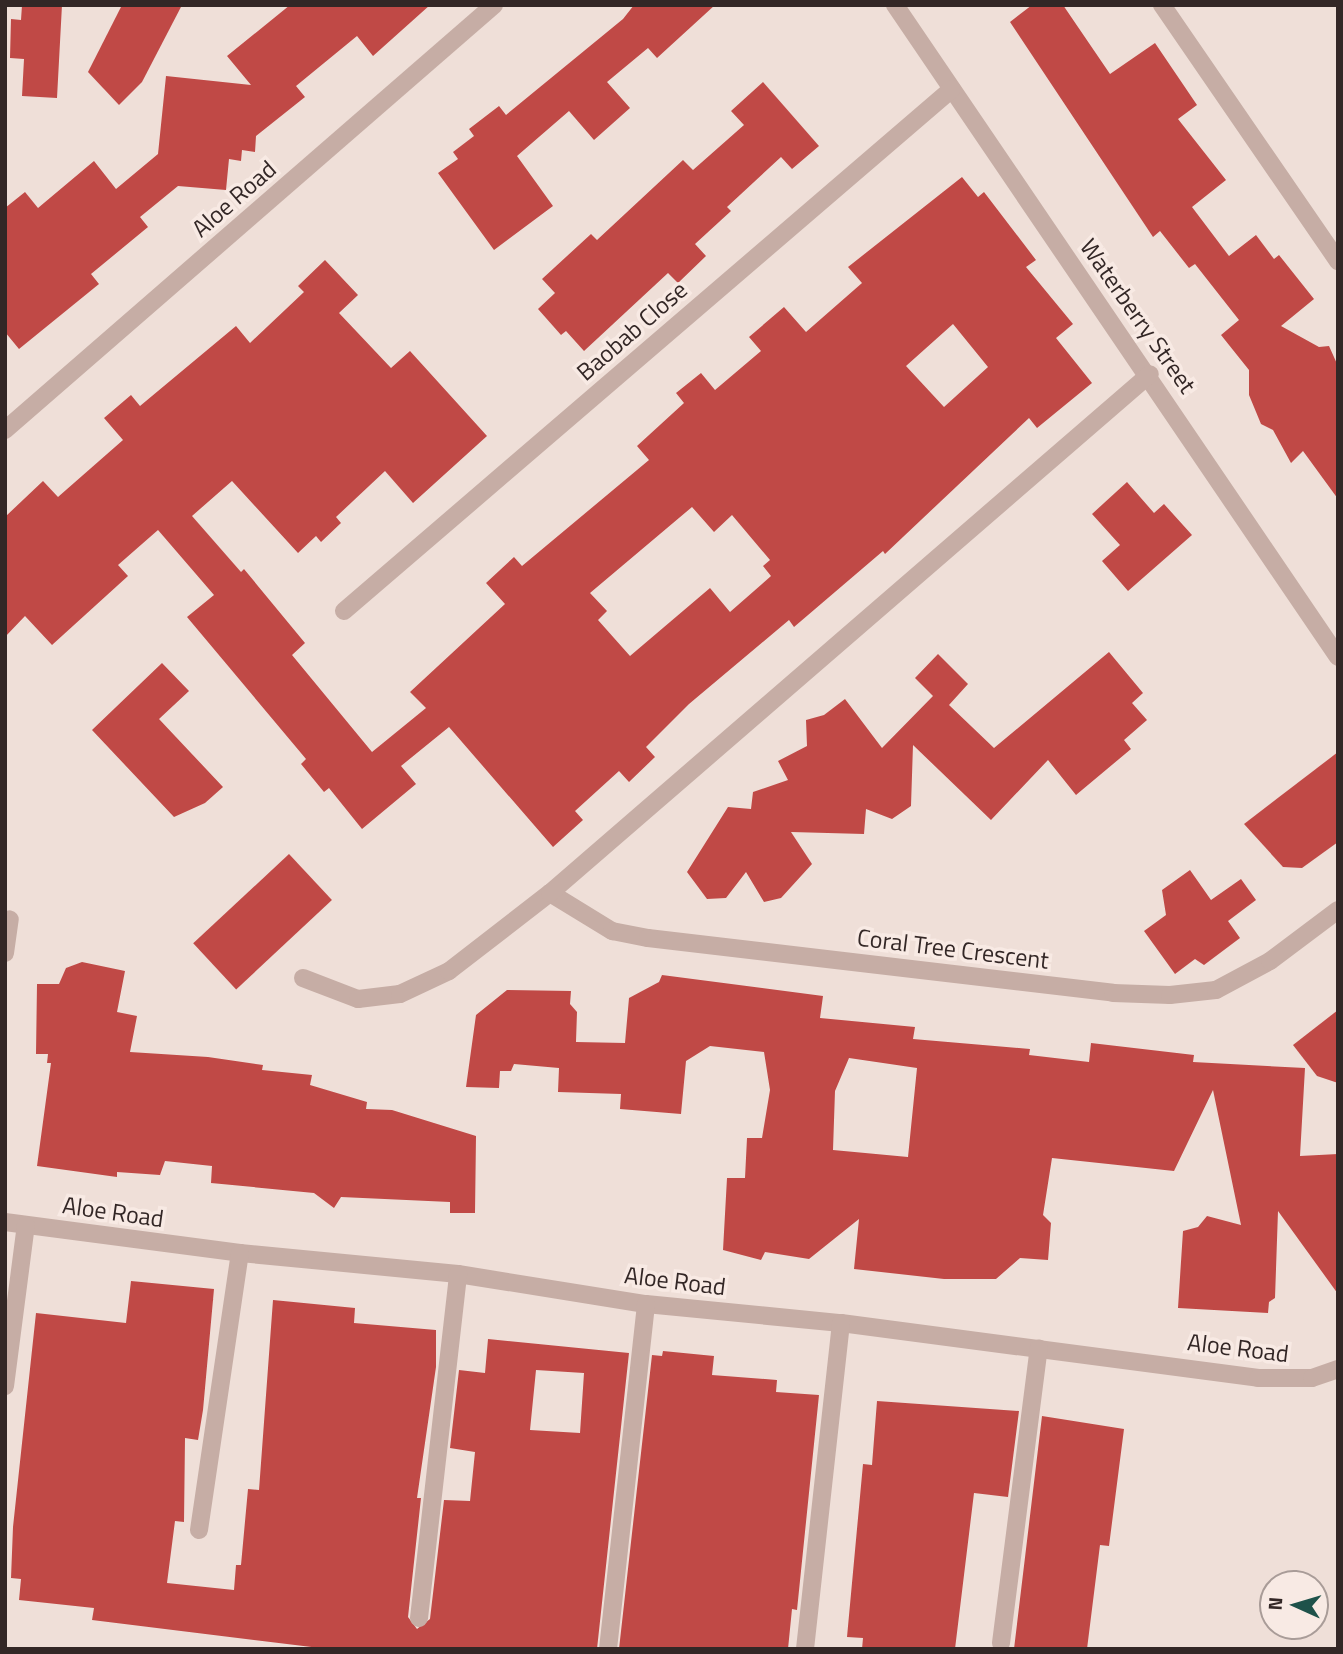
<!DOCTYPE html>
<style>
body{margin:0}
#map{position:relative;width:1343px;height:1654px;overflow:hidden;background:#efdfd8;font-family:"Titillium Web",sans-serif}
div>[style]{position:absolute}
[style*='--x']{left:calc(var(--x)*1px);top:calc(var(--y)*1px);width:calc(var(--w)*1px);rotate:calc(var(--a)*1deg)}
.building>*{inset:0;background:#c04946;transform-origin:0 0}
.minor>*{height:18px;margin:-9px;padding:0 9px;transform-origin:9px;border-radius:9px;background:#c6ada5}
span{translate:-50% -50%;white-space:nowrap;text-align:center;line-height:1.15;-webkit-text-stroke:7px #f8eae4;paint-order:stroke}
.street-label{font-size:24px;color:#332726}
.frame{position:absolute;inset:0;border:7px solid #332726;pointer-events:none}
.north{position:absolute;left:1259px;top:1570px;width:70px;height:70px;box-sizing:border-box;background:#f8eae4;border:2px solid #a99c98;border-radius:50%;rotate:274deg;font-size:19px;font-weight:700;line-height:28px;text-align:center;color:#332726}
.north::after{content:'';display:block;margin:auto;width:24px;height:32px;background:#1e524a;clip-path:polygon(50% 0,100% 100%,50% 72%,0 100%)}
</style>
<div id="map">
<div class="building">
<div style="clip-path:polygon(22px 5px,62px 5px,57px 98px,22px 96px,24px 59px,10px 58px,11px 19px,21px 20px)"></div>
<div style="clip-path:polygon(122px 5px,182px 5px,142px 82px,119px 105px,88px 72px)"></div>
<div style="clip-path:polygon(290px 5px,430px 5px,373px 56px,357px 36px,296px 86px,305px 97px,256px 136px,255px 152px,242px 150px,241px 161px,229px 159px,226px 190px,178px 186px,140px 217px,148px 227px,91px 274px,99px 284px,19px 349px,5px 332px,5px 208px,25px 192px,38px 208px,94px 161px,116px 189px,158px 154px,166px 76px,251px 85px,227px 56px)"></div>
<div style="clip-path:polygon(634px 5px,715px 5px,657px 58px,648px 48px,607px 82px,630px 108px,594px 140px,569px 111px,517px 156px,553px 206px,494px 250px,438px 173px,458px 159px,453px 152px,474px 136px,469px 129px,499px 106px,506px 115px,623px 19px)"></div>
<div style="clip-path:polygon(1032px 5px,1063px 5px,1110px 74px,1155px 43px,1197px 105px,1178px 119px,1226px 180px,1192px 207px,1229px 256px,1256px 235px,1274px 259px,1279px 255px,1314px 299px,1281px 326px,1319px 347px,1329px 346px,1338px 366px,1338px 499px,1303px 451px,1291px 463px,1273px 430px,1261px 424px,1249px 395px,1249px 370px,1221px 335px,1239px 320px,1195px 264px,1189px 268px,1160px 231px,1153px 237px,1010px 22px)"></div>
<div style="clip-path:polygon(763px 82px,819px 146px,792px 169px,781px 157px,727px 207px,731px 211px,695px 244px,706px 256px,678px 283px,668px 273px,584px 351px,566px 331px,561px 335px,538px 309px,555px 293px,542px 279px,591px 234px,597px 240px,683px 160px,693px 170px,744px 125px,731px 111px)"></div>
<div style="clip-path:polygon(evenodd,962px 177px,978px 197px,984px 192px,1036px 260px,1026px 267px,1073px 324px,1056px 338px,1092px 383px,1037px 428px,1029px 418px,885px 554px,883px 551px,794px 627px,789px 620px,689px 704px,646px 747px,655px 757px,629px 782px,619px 771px,575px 811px,583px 820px,553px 847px,449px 727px,401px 766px,416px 784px,362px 829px,329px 788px,324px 792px,301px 764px,306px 759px,187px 617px,214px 595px,158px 530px,118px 565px,128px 576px,52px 645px,25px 616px,5px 637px,5px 517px,43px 481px,58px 497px,123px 440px,104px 418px,131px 395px,140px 406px,236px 326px,250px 343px,304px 292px,298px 286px,325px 260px,358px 295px,339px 313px,391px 368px,410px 351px,487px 436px,413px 503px,385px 471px,336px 517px,341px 523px,321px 542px,316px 536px,298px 553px,232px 481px,192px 516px,241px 572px,244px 569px,305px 643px,292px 655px,372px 752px,426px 708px,410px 692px,505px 604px,486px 583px,514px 557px,522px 566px,649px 460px,637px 446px,684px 403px,676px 393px,701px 373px,715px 390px,761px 351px,749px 337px,784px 307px,806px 332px,862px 283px,848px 267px,962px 177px,953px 324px,988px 367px,944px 407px,906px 366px,953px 324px,962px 177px,692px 507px,714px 532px,732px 515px,770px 560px,763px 566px,771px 576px,730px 612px,710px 588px,630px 656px,598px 620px,607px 611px,590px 593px,692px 507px)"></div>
<div style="clip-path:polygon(1127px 482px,1154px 513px,1164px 504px,1192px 535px,1128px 591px,1102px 561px,1120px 545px,1092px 514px)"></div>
<div style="clip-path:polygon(1109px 652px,1143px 693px,1132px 703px,1147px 720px,1124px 740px,1131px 749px,1076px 795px,1048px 760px,991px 820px,913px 745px,911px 806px,892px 819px,866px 809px,864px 834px,791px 832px,812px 864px,781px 898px,764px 902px,746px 872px,726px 898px,707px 899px,687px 872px,728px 807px,751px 809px,753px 792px,788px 780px,778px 761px,807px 746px,806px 720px,824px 715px,845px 699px,882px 748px,933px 696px,915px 678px,938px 654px,968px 684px,949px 705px,994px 748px)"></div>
<div style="clip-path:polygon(162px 663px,189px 691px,159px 719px,223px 787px,205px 803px,174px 817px,92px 730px)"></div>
<div style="clip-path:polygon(1338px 752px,1338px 842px,1302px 868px,1283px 867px,1244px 824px)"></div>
<div style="left:289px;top:854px;width:63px;height:131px;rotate:47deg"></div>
<div style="clip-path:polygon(1190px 870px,1211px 900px,1241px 879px,1256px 900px,1228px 921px,1240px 938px,1204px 965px,1195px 959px,1175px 974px,1144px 931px,1166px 915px,1162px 890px)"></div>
<div style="clip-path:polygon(82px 962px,125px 971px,117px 1012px,137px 1016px,130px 1052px,208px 1057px,263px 1065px,262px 1070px,312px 1075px,310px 1085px,367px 1102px,366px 1109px,392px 1110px,476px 1136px,475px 1213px,450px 1213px,450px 1202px,341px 1197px,334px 1208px,314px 1193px,211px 1183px,212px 1166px,165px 1161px,160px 1175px,117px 1172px,117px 1177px,37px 1166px,51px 1063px,47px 1063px,48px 1054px,36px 1054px,37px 984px,59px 984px,66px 968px)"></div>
<div style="clip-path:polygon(evenodd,662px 975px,823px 996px,820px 1018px,915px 1027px,913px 1039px,1030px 1049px,1029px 1055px,1089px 1062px,1091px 1043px,1194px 1055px,1193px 1062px,1305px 1068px,1300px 1156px,1338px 1154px,1338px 1294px,1278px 1211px,1275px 1298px,1269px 1302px,1268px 1313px,1178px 1308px,1183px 1231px,1198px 1227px,1207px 1216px,1241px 1225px,1213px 1090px,1174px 1171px,1052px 1158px,1043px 1215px,1051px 1223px,1048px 1260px,1020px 1258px,996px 1279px,944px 1279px,854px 1269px,859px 1219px,809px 1259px,765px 1252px,761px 1260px,723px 1250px,727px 1178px,745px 1178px,747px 1138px,762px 1138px,770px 1090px,764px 1052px,710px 1046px,686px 1061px,681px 1114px,620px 1109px,621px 1094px,558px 1092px,559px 1068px,514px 1064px,511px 1071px,500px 1071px,499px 1088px,466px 1087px,476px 1015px,507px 990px,571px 991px,570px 1004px,577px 1012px,576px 1042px,625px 1043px,629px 998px,659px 982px,662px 975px,849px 1058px,917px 1068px,908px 1157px,833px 1150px,835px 1091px,849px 1058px)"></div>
<div style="clip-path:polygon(1338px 1010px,1338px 1083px,1317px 1076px,1293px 1045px)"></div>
<div style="clip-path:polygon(evenodd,131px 1281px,214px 1289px,203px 1410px,198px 1440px,185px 1438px,184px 1522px,175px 1521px,167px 1583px,234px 1590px,236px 1565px,241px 1565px,248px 1489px,259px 1490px,273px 1300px,355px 1308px,354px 1323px,436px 1330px,436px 1367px,417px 1498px,421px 1498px,408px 1617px,417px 1629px,430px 1619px,444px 1500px,470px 1501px,475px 1452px,450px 1448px,459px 1370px,485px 1373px,488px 1339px,629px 1353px,597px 1649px,328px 1649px,92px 1620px,94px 1608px,19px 1600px,21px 1579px,11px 1578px,13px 1527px,36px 1313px,126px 1323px,131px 1281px,536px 1370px,584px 1373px,580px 1433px,530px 1430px,536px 1370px)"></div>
<div style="clip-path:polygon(663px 1351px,714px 1356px,712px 1375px,777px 1380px,776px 1392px,819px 1395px,797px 1610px,792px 1609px,788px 1649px,619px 1649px,652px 1355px,662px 1356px)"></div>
<div style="clip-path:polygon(877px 1401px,1019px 1411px,1008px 1497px,974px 1493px,955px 1649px,862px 1649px,863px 1638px,847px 1637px,863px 1464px,872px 1465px)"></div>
<div style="clip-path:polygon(1042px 1416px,1124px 1429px,1109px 1546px,1100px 1545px,1087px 1649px,1014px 1649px)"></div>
</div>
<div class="minor">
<div style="--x:895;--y:5;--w:788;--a:55.81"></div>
<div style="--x:1162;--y:5;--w:311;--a:55.5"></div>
<div style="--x:5;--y:430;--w:648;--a:-40.99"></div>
<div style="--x:344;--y:611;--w:801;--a:-40.65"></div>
<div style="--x:550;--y:893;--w:73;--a:31.5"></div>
<div style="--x:612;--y:931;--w:37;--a:11"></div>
<div style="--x:648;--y:938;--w:468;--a:6.7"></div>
<div style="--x:1113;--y:993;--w:57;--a:2"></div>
<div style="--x:1170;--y:995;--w:46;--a:-6.2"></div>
<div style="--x:1216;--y:990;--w:61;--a:-28.2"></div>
<div style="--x:1270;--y:961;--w:85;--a:-36.9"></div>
<div style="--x:5;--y:953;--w:34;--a:-82"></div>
<div style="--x:303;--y:978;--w:59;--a:20.9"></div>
<div style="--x:358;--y:999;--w:42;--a:-6.8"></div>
<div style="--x:400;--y:994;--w:54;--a:-25.1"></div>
<div style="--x:449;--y:971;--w:128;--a:-37.7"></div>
<div style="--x:550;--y:893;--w:793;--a:-40.86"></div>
<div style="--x:5;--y:1222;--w:237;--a:7.5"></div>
<div style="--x:240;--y:1253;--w:219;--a:5.5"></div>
<div style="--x:458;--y:1274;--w:190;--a:9.1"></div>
<div style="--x:646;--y:1304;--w:196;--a:5.6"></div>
<div style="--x:841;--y:1323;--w:421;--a:7.5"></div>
<div style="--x:1258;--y:1378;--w:54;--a:0"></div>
<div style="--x:1312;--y:1378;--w:28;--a:-19"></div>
<div style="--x:5;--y:1386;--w:162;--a:-82.6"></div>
<div style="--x:199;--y:1530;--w:280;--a:-81.6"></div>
<div style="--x:419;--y:1618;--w:346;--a:-83.5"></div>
<div style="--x:1001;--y:1643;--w:297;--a:-82.7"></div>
<div style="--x:608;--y:1649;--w:347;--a:-83.7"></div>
<div style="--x:805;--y:1649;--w:328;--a:-83.7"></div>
</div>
<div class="street-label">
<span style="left:234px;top:199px;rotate:-41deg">Aloe Road</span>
<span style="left:1138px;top:316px;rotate:55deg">Waterberry Street</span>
<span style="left:632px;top:331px;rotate:-41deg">Baobab Close</span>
<span style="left:953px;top:949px;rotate:7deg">Coral Tree Crescent</span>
<span style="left:113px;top:1212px;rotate:8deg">Aloe Road</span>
<span style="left:675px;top:1281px;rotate:7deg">Aloe Road</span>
<span style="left:1238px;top:1348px;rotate:7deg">Aloe Road</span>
</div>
<div class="frame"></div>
<div class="north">N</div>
</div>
